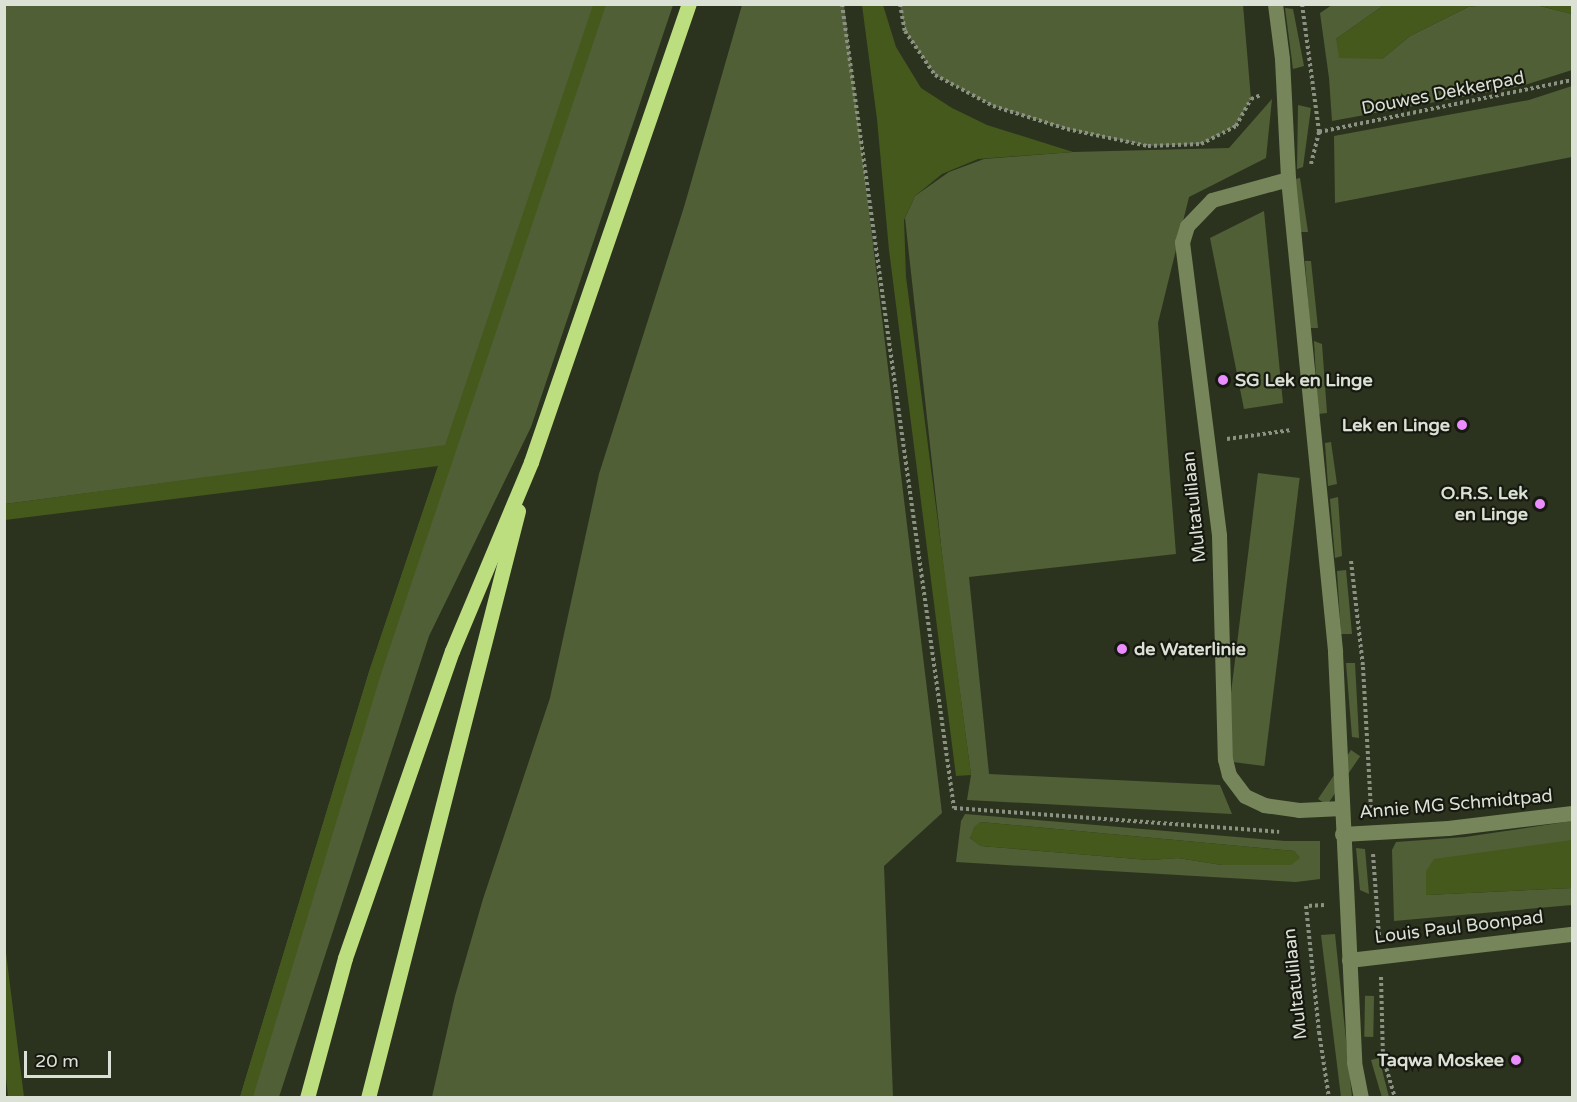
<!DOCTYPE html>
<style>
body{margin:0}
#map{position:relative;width:1577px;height:1102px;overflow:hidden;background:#2b331f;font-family:"Varela Round",sans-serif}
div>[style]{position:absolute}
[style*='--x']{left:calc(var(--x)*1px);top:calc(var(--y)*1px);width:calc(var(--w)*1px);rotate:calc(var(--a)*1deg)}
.green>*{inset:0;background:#515f36;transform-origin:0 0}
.water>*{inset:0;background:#46591c}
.path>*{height:4px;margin-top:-2px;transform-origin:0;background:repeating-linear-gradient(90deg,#8c9283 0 3px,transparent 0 6px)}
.minor>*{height:15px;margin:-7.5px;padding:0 7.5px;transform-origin:7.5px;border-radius:7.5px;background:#76865a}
.major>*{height:15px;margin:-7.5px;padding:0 7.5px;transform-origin:7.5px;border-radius:7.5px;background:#bcde7f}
.dots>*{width:16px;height:16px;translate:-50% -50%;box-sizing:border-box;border:3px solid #161910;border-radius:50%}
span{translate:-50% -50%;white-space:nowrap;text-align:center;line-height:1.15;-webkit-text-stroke:4.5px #161910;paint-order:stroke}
.street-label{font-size:18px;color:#dce1d5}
.poi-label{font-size:18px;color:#dce1d5;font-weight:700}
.left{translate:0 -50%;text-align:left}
.right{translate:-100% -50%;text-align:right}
.frame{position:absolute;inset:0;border:6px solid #dce1d5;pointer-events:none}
.scale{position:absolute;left:24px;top:1051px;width:87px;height:27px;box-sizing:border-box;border:3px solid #dce1d5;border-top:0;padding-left:8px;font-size:18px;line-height:21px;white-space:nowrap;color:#dce1d5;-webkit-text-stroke:4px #161910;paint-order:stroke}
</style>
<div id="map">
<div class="green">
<div style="clip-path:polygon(1491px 4px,1536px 5px,1572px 14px,1572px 70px,1522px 86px,1332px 121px,1329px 78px,1320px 13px,1332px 5px,1384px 5px,1336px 39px,1382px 59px,1410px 36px,1468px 7px)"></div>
<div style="clip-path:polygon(4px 5px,673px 5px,531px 427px,429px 636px,279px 1097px,240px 1097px,369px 672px,445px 446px,5px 504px)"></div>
<div style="clip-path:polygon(742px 5px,844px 5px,942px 813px,884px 866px,893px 1097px,432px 1097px,455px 996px,483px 899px,550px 698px,599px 474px,684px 207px)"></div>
<div style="clip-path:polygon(900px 5px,1243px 5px,1251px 99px,1236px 126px,1201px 144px,1148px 146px,1067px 129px,993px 106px,935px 75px,905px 31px)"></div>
<div style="clip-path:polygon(1285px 8px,1293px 9px,1304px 66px,1293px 69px)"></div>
<div style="clip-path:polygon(1572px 86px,1572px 157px,1335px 203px,1334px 136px,1529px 100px)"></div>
<div style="clip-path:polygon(1272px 99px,1266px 158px,1189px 197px,1158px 323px,1176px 554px,969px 577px,989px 774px,1220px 785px,1232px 814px,967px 800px,971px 775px,945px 581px,905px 218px,915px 196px,949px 172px,984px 159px,1073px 152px,1229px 148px)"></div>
<div style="clip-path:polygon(1298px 105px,1311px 108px,1303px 167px,1297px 169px)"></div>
<div style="clip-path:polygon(1300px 178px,1308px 232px,1300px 232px,1295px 179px)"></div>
<div style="clip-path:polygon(1264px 211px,1283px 403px,1244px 409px,1210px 238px)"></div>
<div style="clip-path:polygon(1305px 261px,1311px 261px,1318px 328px,1310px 328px)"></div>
<div style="clip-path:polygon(1314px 341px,1322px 344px,1327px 413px,1318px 414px)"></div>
<div style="clip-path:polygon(1331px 442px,1337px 484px,1328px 486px,1325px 443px)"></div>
<div style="left:1258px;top:473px;width:42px;height:290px;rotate:7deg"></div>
<div style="clip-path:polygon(1338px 497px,1342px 556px,1335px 558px,1330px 499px)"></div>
<div style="clip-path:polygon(1346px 570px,1352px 634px,1341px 634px,1337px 571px)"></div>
<div style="clip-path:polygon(1346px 663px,1355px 663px,1359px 738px,1352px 737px)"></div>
<div style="left:1351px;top:750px;width:11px;height:59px;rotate:34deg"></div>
<div style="clip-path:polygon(evenodd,965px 814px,1285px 841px,1320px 841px,1320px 879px,1296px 882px,956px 862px,961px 821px,965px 814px,980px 822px,1294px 851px,1299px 857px,1222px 865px,1178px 858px,1149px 860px,981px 846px,970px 838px,980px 822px)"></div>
<div style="clip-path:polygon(1572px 821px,1572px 840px,1426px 895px,1572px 888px,1572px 905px,1394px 921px,1392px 850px,1396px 842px,1465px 837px)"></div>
<div style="clip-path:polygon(1356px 848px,1365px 849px,1369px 894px,1360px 890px)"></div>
<div style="clip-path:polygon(1335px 934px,1352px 1097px,1341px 1097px,1321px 935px)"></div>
<div style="left:1374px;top:996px;width:41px;height:9px;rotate:91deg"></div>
<div style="clip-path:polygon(1379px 1058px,1389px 1097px,1382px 1097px,1380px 1091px,1371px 1060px)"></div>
</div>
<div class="water">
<div style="clip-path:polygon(593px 5px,606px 5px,381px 674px,253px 1097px,240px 1097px,369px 672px,438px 466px,5px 520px,5px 504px,445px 445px)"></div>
<div style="clip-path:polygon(862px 5px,883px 5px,896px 47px,921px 88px,952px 108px,987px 125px,1073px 152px,978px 159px,942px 174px,915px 196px,904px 220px,906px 277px,971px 775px,956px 776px,889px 250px,877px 119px)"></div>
<div style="clip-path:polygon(1384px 5px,1384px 4px,1491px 5px,1468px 7px,1410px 36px,1382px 59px,1339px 58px,1336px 39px)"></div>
<div style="clip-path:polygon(1536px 5px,1572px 5px,1572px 14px)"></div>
<div style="clip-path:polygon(980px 822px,1294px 851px,1300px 858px,1291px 865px,1222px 865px,1178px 858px,1149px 860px,981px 846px,970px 838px,974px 827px)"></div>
<div style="clip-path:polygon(1572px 840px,1572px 888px,1426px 895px,1426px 871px,1434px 859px)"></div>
<div style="clip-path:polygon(4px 945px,5px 945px,24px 1097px,8px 1097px,5px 1068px)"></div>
</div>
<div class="path">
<div style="--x:842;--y:4;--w:812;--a:82.07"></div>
<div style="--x:954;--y:808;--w:326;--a:4.2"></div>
<div style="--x:900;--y:4;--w:27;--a:80"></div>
<div style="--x:905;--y:31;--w:53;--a:55.7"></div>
<div style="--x:935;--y:75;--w:66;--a:28.1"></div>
<div style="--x:993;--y:106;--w:77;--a:17.3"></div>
<div style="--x:1067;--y:129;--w:83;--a:11.9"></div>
<div style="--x:1148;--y:146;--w:53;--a:-2.2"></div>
<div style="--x:1201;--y:144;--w:39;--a:-27"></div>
<div style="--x:1236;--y:126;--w:31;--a:-61"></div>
<div style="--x:1251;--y:99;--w:11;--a:-22"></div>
<div style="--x:1302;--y:4;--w:129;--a:82.4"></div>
<div style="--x:1319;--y:132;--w:33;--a:104"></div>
<div style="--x:1319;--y:132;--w:258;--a:-11.6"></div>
<div style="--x:1227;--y:439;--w:65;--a:-8"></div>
<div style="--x:1351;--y:561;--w:107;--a:83.5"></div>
<div style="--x:1363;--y:667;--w:144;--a:86.8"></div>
<div style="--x:1373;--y:854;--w:82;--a:85.8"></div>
<div style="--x:1324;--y:905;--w:18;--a:177"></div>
<div style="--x:1306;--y:906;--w:127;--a:84.1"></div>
<div style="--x:1319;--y:1032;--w:67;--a:81.4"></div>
<div style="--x:1381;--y:977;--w:80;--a:88.6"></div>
<div style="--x:1383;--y:1057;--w:43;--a:73.7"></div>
</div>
<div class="minor">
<div style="--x:1275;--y:4;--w:55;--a:82.7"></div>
<div style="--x:1282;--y:59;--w:120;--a:87.1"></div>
<div style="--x:1288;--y:179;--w:475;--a:84.3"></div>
<div style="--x:1335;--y:652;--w:410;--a:87.3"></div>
<div style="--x:1354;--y:1062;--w:37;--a:79"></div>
<div style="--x:1288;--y:179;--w:79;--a:164.6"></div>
<div style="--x:1212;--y:200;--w:36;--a:134"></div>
<div style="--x:1187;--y:226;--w:17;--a:107"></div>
<div style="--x:1182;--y:242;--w:295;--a:82.8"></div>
<div style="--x:1219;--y:535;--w:224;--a:88.5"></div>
<div style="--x:1225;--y:759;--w:16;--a:76"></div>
<div style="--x:1229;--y:775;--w:26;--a:53"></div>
<div style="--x:1245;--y:796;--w:21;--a:25"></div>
<div style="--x:1264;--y:805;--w:35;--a:8"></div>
<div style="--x:1299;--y:810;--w:43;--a:-2.7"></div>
<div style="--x:1342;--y:834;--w:106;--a:-3.2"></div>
<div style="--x:1448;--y:828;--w:125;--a:-6.9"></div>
<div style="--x:1349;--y:960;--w:225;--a:-6.7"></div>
</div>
<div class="major">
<div style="--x:307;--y:1098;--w:145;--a:-74.8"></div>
<div style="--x:345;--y:958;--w:325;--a:-70.8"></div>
<div style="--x:452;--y:651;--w:205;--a:-67.3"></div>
<div style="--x:531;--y:462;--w:484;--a:-71"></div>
<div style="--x:368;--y:1098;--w:606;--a:-75.67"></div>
</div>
<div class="dots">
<div style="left:1223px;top:380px;background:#eb8dfc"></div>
<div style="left:1462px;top:425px;background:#eb8dfc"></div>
<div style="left:1540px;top:504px;background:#eb8dfc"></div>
<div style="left:1122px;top:649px;background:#eb8dfc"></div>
<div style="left:1516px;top:1060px;background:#eb8dfc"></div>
</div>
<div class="street-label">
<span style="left:1443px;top:93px;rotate:-11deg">Douwes Dekkerpad</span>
<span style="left:1194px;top:507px;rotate:-96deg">Multatulilaan</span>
<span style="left:1456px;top:804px;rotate:-5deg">Annie MG Schmidtpad</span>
<span style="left:1459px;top:927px;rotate:-7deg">Louis Paul Boonpad</span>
<span style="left:1295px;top:984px;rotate:-96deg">Multatulilaan</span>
</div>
<div class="poi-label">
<span class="left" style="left:1235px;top:380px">SG Lek en Linge</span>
<span class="right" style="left:1450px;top:425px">Lek en Linge</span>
<span class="right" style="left:1528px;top:504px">O.R.S. Lek<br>en Linge</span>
<span class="left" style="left:1134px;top:649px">de Waterlinie</span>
<span class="right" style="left:1504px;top:1060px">Taqwa Moskee</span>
</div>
<div class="frame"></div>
<div class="scale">20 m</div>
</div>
